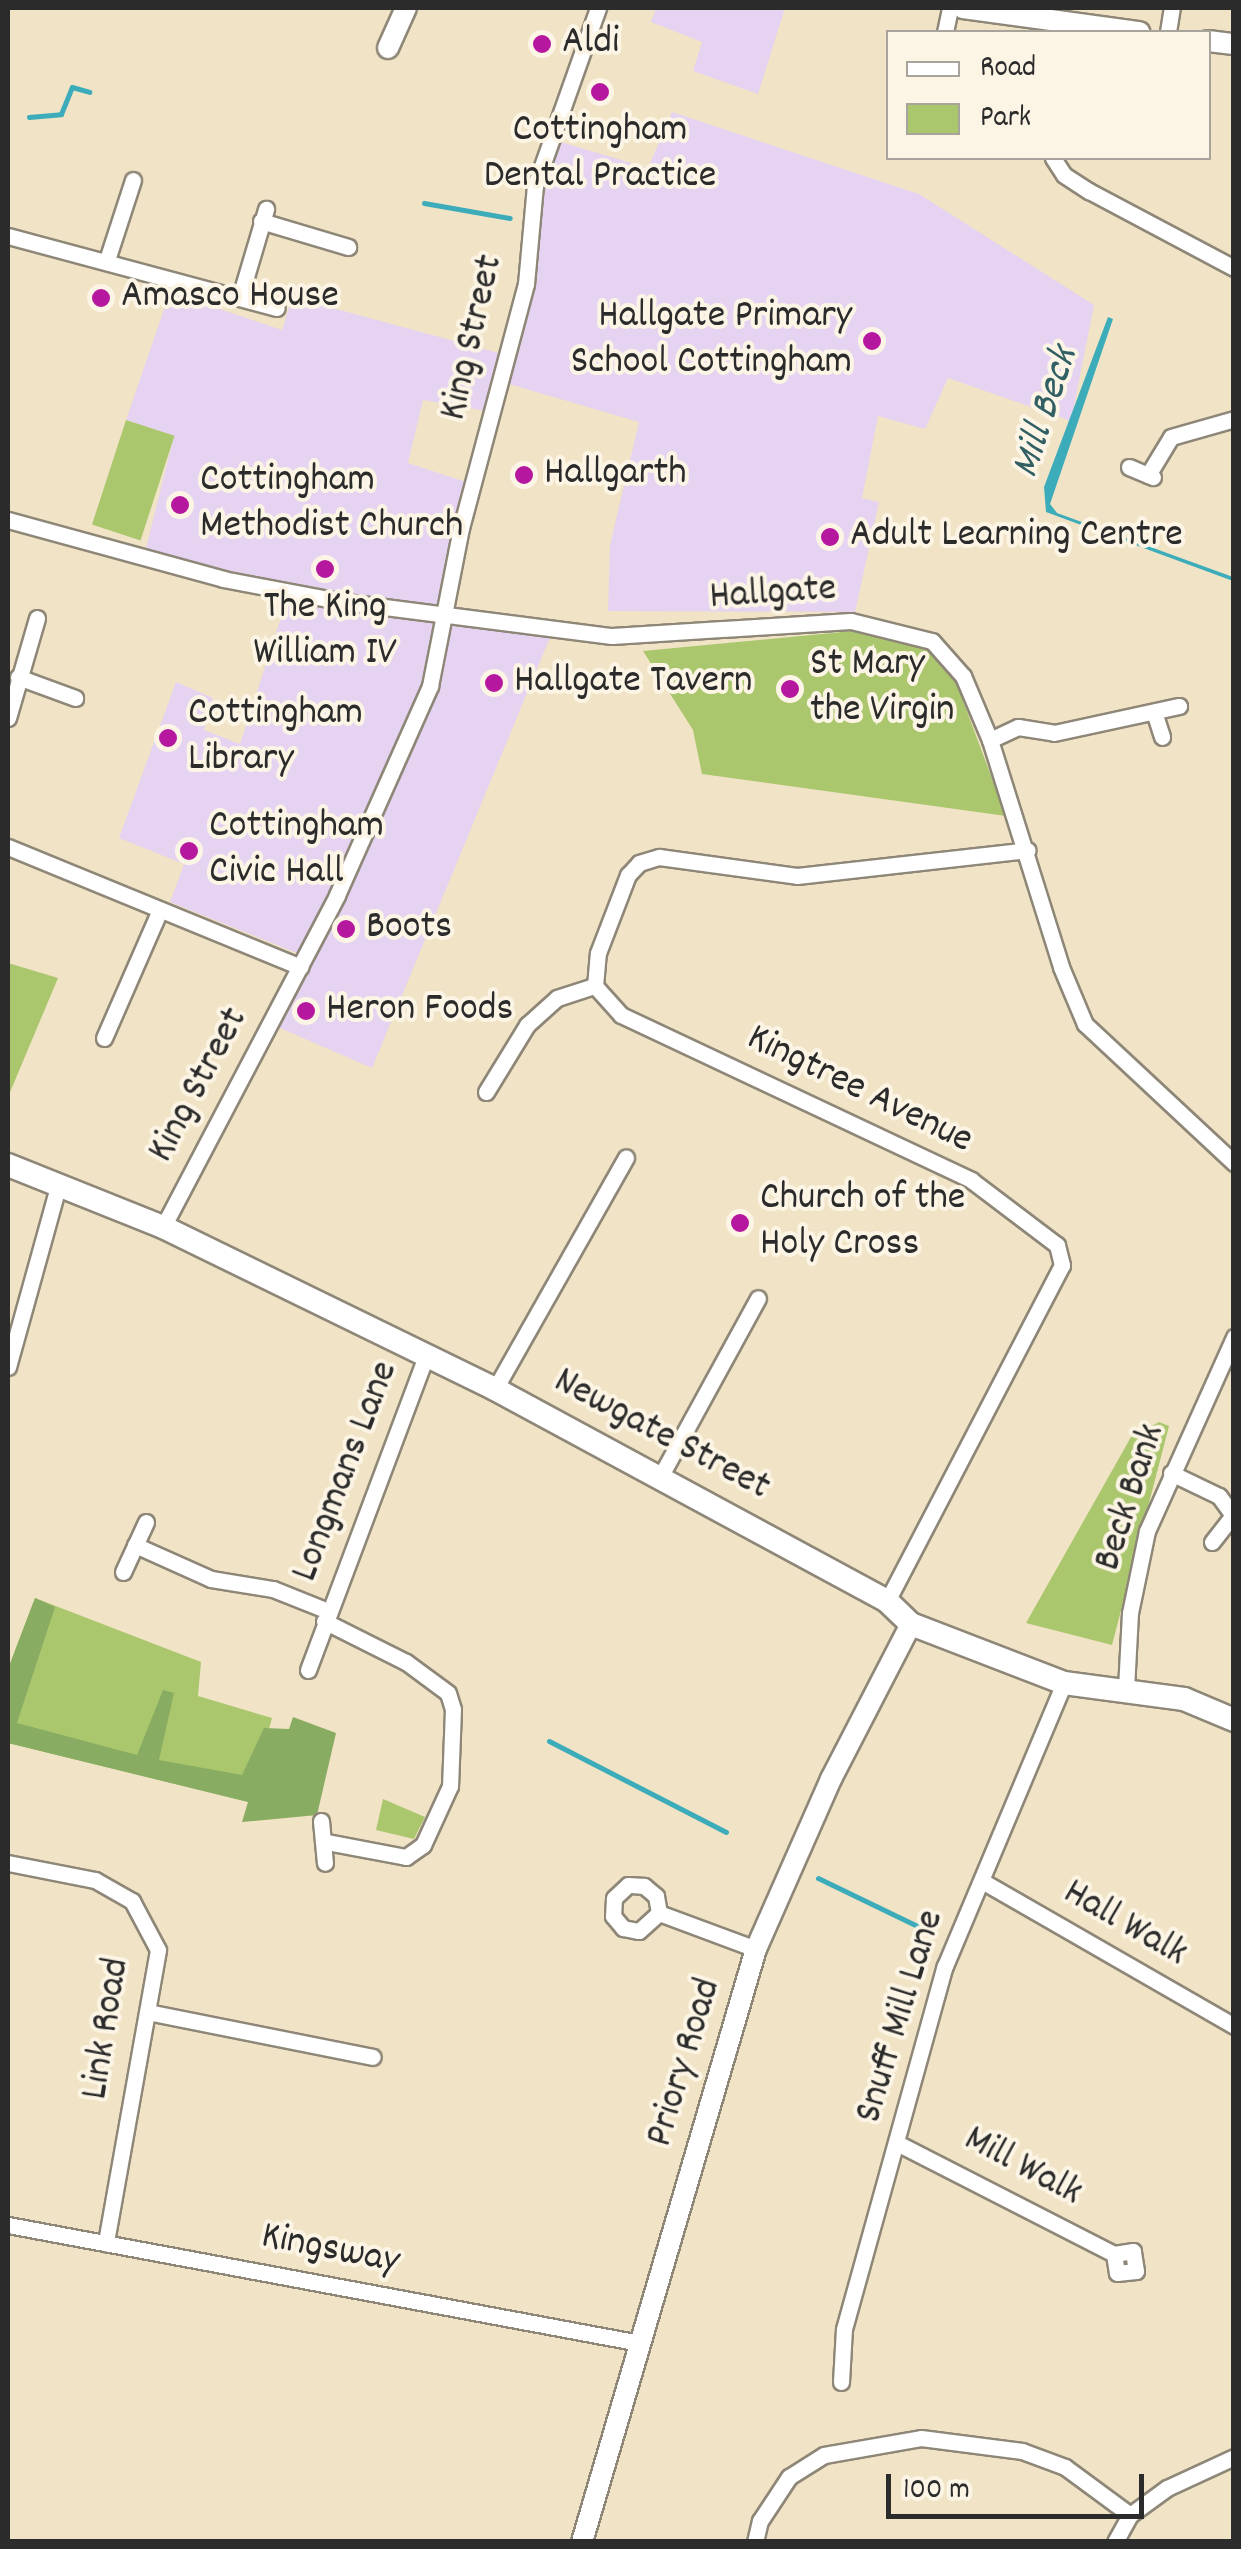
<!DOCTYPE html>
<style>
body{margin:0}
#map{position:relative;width:1241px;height:2549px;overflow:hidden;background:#f1e3c5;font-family:Dekko,sans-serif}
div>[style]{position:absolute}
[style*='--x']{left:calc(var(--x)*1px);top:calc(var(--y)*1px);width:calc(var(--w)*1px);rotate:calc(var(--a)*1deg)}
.built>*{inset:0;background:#e5d3f1}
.green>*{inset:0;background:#abc76e;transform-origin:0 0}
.forest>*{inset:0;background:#88ac61}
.water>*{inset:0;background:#3cacba}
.stream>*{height:5px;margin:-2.5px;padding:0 2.5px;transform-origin:2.5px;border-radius:2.5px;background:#3cacba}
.roads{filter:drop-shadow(2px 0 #8e8778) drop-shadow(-2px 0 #8e8778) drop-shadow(0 2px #8e8778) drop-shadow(0 -2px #8e8778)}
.minor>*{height:15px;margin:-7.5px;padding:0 7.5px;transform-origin:7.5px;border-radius:7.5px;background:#fff}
.tertiary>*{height:20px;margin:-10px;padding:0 10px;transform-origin:10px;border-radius:10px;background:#fff}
.secondary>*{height:22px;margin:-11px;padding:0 11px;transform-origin:11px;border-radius:11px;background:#fff}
.dots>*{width:28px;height:28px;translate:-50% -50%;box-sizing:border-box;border:5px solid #fcf5e5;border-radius:50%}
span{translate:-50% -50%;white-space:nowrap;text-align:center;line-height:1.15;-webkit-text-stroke:8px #fcf5e5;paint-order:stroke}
.poi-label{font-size:40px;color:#2b2b2b}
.left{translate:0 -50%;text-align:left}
.right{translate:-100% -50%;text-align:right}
.street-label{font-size:40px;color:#2b2b2b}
.water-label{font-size:42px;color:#325f64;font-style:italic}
.frame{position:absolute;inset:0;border:10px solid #2b2b2b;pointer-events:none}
.legend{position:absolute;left:886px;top:30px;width:325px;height:130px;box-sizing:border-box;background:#fcf5e5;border:2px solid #a8a49b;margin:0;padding:12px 18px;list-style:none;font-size:30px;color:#2b2b2b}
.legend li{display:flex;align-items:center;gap:20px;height:50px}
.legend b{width:50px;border:2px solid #a8a49b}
.scale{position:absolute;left:886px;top:2474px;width:258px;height:45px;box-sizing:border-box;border:5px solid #2b2b2b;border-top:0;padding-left:12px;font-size:30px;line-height:35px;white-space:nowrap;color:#2b2b2b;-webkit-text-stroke:8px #fcf5e5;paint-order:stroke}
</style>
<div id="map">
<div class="built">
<div style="clip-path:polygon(656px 8px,785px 8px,758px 94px,693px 71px,702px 42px,651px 22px)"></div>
<div style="clip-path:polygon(672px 112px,919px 194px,1094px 305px,1071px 421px,948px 378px,925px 429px,878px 416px,862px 498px,879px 502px,855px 612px,608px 611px,610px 545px,639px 422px,495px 380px,486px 411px,423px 400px,408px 463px,466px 482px,438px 620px,551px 635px,372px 1068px,271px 1024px,302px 955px,170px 902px,184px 864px,119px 838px,176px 682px,213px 698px,204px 730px,240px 744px,288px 596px,210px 585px,143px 560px,174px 436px,126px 420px,170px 292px,282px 330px,292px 297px,502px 354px,554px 140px,648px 168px)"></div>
</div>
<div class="green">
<div style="left:126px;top:420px;width:51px;height:110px;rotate:18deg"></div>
<div style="clip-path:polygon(853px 631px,930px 651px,956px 682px,1006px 816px,702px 774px,693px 730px,643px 651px)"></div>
<div style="clip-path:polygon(8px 963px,58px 978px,8px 1097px)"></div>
<div style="clip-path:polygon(1159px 1422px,1169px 1426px,1112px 1645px,1026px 1623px,1131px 1437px)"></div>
<div style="clip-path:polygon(35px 1598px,201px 1662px,198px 1696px,272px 1718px,249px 1802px,8px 1743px,8px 1669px)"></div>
<div style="clip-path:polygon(383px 1799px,425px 1817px,414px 1839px,376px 1830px)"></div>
</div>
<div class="forest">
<div style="clip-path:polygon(35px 1598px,55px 1607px,17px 1723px,137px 1755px,163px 1690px,174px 1693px,159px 1760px,242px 1775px,264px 1728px,289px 1729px,293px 1717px,336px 1733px,317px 1815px,242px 1822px,248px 1802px,8px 1743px,8px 1669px)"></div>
</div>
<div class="water">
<div style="clip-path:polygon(1108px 317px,1113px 319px,1050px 504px,1057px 513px,1233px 577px,1233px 581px,1046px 512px,1044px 487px)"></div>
</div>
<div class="stream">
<div style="--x:29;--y:117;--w:32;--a:-5"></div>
<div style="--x:61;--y:114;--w:29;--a:-68"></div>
<div style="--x:72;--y:87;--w:18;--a:16"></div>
<div style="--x:424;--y:203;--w:87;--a:9.9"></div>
<div style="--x:549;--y:1741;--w:199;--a:27.2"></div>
<div style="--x:818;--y:1878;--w:127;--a:25.8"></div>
</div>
<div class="roads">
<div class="minor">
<div style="--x:945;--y:32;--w:25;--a:-78"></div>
<div style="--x:1168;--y:32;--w:24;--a:-81"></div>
<div style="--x:1053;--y:158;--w:20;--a:57"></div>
<div style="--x:1064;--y:175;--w:30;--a:33"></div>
<div style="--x:1089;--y:191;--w:164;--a:28"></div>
<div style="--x:261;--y:221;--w:91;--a:16.6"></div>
<div style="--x:8;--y:236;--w:278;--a:15"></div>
<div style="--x:107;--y:260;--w:84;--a:-72"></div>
<div style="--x:240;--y:297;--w:92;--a:-73.5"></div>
<div style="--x:1129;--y:467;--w:26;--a:23"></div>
<div style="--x:1148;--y:475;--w:44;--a:-58.8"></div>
<div style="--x:1171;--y:437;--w:66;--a:-15.9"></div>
<div style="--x:8;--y:520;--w:223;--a:15.3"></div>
<div style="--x:223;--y:579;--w:117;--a:10.8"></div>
<div style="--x:338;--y:601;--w:276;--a:7.3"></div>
<div style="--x:612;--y:636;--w:239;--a:-3.6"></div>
<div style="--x:851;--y:621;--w:83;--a:13.9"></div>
<div style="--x:932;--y:641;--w:47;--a:48.5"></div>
<div style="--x:963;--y:676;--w:69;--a:67.1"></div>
<div style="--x:990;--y:740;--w:238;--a:72.6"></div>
<div style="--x:1061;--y:967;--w:62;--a:67.2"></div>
<div style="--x:1085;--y:1024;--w:204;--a:43"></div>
<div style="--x:18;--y:677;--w:61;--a:20.2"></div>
<div style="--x:1155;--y:715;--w:23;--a:72"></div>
<div style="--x:8;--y:718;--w:104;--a:-73.8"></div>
<div style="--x:990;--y:740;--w:31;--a:-25"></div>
<div style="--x:1018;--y:727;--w:36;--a:9"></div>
<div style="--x:1054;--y:733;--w:128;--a:-12.2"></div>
<div style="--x:8;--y:847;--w:316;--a:22.3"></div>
<div style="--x:595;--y:986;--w:33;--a:-85"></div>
<div style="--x:598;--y:953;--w:84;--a:-69"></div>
<div style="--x:628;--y:875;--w:16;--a:-47"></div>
<div style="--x:639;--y:863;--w:21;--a:-17"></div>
<div style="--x:659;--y:857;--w:139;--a:7.8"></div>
<div style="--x:797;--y:876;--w:232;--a:-6.4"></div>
<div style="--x:104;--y:1038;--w:140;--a:-66.4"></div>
<div style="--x:486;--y:1092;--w:79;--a:-58.5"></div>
<div style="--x:527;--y:1025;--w:40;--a:-42"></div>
<div style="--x:557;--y:998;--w:40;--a:-18"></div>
<div style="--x:595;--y:986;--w:39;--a:48"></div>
<div style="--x:621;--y:1015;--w:387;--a:25.2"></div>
<div style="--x:971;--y:1180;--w:108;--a:37.1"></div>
<div style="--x:1057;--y:1245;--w:21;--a:76"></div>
<div style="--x:1062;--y:1265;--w:379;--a:117.5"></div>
<div style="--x:163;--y:1227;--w:375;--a:-62.3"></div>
<div style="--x:337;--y:895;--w:229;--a:-66"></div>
<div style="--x:430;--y:686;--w:161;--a:-78.9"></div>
<div style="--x:461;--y:528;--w:253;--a:-75.1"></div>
<div style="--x:526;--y:284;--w:98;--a:-84.8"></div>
<div style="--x:535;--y:186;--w:189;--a:-70.5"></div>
<div style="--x:8;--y:1367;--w:191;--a:-74.5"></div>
<div style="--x:495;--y:1389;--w:266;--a:-60.5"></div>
<div style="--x:1171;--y:1473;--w:53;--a:25.6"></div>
<div style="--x:1219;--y:1496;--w:26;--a:54"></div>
<div style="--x:659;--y:1479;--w:206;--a:-61.3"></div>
<div style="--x:1212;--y:1542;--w:33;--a:-52"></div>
<div style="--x:135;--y:1545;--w:83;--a:24.1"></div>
<div style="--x:211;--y:1579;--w:63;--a:9.2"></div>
<div style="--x:273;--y:1589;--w:59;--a:21.8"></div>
<div style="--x:123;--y:1572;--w:55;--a:-65.3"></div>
<div style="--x:324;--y:1621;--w:92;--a:26.6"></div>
<div style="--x:406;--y:1662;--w:52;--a:36.4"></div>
<div style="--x:448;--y:1693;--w:17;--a:73"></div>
<div style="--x:453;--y:1709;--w:77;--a:92.2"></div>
<div style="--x:450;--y:1786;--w:65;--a:114.6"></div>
<div style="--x:423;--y:1845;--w:21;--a:145"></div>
<div style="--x:406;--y:1857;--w:80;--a:-169.2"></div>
<div style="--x:308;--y:1670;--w:335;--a:-69.4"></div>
<div style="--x:1126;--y:1689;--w:76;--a:-87"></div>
<div style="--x:1130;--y:1613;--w:84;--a:-78.3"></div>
<div style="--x:1147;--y:1531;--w:213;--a:-65.8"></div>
<div style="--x:321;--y:1821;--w:42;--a:84.6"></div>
<div style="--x:8;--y:1863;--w:89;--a:11.1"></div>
<div style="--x:95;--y:1880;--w:43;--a:29.6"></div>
<div style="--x:132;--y:1901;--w:55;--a:62"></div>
<div style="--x:158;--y:1950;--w:298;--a:100.1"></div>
<div style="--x:982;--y:1881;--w:291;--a:29.9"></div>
<div style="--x:659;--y:1913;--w:17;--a:-100"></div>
<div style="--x:656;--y:1896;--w:16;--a:-140"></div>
<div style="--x:644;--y:1886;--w:16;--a:-176"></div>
<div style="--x:628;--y:1885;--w:19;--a:137"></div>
<div style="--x:614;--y:1898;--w:18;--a:93"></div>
<div style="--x:613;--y:1916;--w:16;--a:50"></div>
<div style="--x:623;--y:1928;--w:16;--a:11"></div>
<div style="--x:639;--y:1931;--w:27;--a:-42"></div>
<div style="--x:659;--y:1913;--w:103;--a:20.4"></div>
<div style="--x:148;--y:2012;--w:229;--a:11.3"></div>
<div style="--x:897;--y:2143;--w:244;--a:27.1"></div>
<div style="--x:1114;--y:2254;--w:19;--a:81"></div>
<div style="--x:1117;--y:2273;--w:19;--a:-6"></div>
<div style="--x:1136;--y:2271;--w:20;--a:-99"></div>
<div style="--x:1133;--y:2251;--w:19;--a:171"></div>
<div style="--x:8;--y:2225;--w:643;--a:10.58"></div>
<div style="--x:841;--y:2382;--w:53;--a:-86.8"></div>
<div style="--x:844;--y:2329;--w:377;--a:-74.5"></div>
<div style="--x:945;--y:1966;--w:307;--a:-67.2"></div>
<div style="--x:755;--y:2542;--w:22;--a:-77"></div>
<div style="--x:760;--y:2521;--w:53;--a:-56.6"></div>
<div style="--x:789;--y:2477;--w:41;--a:-32.2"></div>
<div style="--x:824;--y:2455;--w:98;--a:-9.9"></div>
<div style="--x:921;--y:2438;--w:102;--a:7.3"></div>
<div style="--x:1022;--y:2451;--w:46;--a:20.4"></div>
<div style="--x:1065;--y:2467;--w:81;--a:36.4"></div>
<div style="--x:1115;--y:2542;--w:31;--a:-61"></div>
<div style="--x:1130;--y:2515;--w:46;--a:-36.1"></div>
<div style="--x:1167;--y:2488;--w:74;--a:-24.8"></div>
</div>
<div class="tertiary">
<div style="--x:963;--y:8;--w:178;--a:7.8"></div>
<div style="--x:1208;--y:41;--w:26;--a:7"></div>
<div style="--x:388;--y:48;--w:44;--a:-65.8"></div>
<div style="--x:582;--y:2542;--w:618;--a:-73.65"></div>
<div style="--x:756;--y:1949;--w:186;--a:-66.2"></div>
<div style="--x:831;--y:1779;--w:174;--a:-62.7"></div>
</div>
<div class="secondary">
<div style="--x:8;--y:1165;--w:167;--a:21.8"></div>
<div style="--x:163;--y:1227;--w:369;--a:26"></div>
<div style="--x:495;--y:1389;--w:446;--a:28.4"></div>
<div style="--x:887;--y:1601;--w:33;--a:44"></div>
<div style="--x:911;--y:1624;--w:164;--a:21.1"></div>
<div style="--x:1064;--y:1683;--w:121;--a:7.6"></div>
<div style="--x:1184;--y:1699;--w:54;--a:22.8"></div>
</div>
</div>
<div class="dots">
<div style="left:542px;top:44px;background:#b5179e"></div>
<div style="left:600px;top:92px;background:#b5179e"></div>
<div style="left:101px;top:298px;background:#b5179e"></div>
<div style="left:872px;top:341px;background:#b5179e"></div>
<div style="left:524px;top:475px;background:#b5179e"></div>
<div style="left:180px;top:505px;background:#b5179e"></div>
<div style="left:830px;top:537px;background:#b5179e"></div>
<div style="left:325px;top:569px;background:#b5179e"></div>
<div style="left:494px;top:683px;background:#b5179e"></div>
<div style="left:790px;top:689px;background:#b5179e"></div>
<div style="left:168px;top:738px;background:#b5179e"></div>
<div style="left:189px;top:851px;background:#b5179e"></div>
<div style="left:346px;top:929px;background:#b5179e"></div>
<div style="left:306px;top:1011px;background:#b5179e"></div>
<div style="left:740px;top:1223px;background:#b5179e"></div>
</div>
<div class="poi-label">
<span class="left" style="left:562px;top:44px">Aldi</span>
<span style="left:600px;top:155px">Cottingham<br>Dental Practice</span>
<span class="left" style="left:121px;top:298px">Amasco House</span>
<span class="right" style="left:852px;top:341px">Hallgate Primary<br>School Cottingham</span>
<span class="left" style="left:544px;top:475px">Hallgarth</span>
<span class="left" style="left:200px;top:505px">Cottingham<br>Methodist Church</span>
<span class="left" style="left:850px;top:537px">Adult Learning Centre</span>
<span style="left:325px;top:632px">The King<br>William IV</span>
<span class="left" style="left:810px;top:689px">St Mary<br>the Virgin</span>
<span class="left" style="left:514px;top:683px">Hallgate Tavern</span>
<span class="left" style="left:188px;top:738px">Cottingham<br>Library</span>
<span class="left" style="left:209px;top:851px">Cottingham<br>Civic Hall</span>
<span class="left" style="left:366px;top:929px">Boots</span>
<span class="left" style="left:326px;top:1011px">Heron Foods</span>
<span class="left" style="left:760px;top:1223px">Church of the<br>Holy Cross</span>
</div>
<div class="street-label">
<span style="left:474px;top:338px;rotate:-77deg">King Street</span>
<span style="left:773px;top:595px;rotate:-4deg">Hallgate</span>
<span style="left:200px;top:1086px;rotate:-62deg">King Street</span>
<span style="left:859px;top:1091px;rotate:26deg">Kingtree Avenue</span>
<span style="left:661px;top:1436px;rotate:28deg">Newgate Street</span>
<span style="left:347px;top:1472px;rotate:-69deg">Longmans Lane</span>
<span style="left:1132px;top:1498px;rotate:-72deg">Beck Bank</span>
<span style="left:1124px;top:1925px;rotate:30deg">Hall Walk</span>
<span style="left:902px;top:2017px;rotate:-73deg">Snuff Mill Lane</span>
<span style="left:108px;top:2029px;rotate:-81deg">Link Road</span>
<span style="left:686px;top:2063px;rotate:-73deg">Priory Road</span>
<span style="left:1022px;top:2168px;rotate:28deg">Mill Walk</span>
<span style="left:330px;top:2251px;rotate:11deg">Kingsway</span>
</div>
<div class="water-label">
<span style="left:1047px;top:413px;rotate:-72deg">Mill Beck</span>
</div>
<div class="frame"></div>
<ul class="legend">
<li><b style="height:12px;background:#fff"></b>Road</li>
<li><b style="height:28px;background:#abc76e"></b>Park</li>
</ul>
<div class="scale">100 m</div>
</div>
